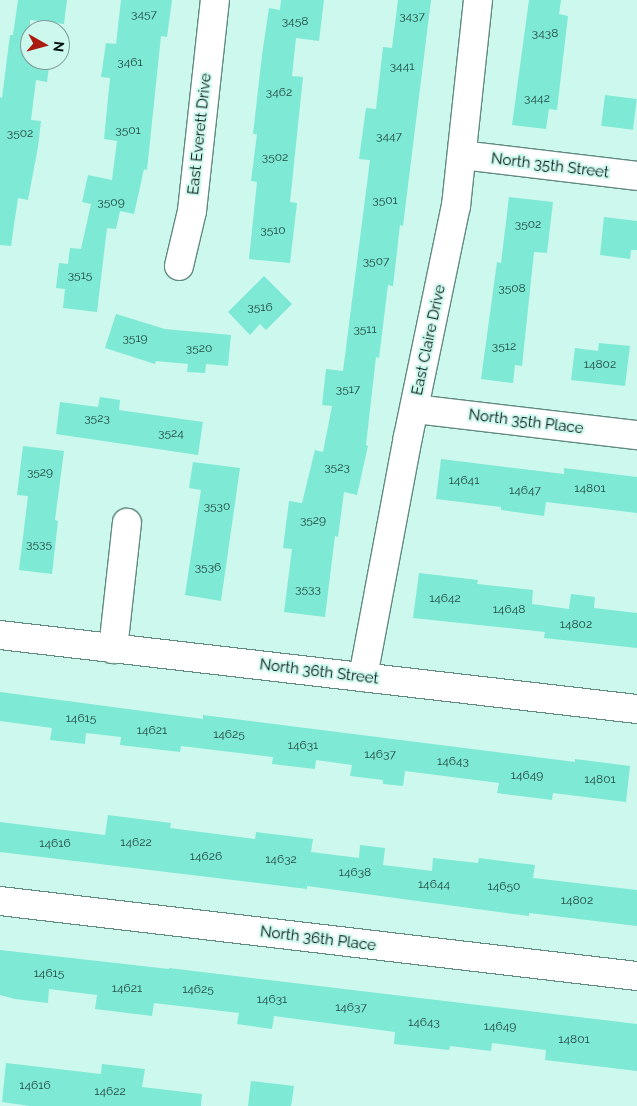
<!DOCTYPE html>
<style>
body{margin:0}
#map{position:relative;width:637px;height:1106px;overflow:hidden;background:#cdf8ee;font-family:Raleway,sans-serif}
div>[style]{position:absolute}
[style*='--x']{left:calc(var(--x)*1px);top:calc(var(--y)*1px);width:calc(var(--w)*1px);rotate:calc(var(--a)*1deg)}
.building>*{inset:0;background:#7ee9d5;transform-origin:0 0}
.roads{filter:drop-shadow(1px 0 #618a81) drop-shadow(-1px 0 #618a81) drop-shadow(0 1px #618a81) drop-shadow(0 -1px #618a81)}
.minor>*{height:28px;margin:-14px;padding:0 14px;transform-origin:14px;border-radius:14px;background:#fff}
span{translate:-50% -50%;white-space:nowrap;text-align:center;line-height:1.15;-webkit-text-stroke:4px #cdf8ee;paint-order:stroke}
.number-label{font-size:12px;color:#234a42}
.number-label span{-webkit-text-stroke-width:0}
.street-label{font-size:15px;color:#051511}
.north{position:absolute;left:20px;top:20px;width:50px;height:50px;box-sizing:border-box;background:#cdf8ee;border:1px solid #7d9d96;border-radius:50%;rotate:97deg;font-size:14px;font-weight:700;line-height:20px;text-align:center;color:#051511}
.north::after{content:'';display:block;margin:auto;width:18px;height:22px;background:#ac1b0f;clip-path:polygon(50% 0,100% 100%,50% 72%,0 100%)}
</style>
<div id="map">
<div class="building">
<div style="clip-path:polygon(18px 0,67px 0,64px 24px,30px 20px,30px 60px,50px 60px,47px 82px,36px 80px,31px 120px,41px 121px,38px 147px,28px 200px,18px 198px,11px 246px,0 245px,0 97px,2px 98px,10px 35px,13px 35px)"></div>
<div style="clip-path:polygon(121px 0,172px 0,167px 37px,161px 36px,147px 170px,144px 169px,134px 214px,120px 211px,116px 229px,107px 228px,97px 312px,63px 308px,65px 289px,56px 288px,59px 263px,68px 264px,70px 248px,81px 249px,91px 204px,82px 202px,88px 175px,112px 180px,117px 141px,104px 139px,110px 78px,101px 77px,106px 43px,116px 44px)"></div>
<div style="clip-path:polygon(281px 0,324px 0,319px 41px,296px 38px,292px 76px,303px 77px,290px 202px,297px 203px,290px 263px,249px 259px,257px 182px,251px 181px,257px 134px,253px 134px,262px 55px,269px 8px,280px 10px)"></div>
<div style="clip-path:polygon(398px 0,431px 0,403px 226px,400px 225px,393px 286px,388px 285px,379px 358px,376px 357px,366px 445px,368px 446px,357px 495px,344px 492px,338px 537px,335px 536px,325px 617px,284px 612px,292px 549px,283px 548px,289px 501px,302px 503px,315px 450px,323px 452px,332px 406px,322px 405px,326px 369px,343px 371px,370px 160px,359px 159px,366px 108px,376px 109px,383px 47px,392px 48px)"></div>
<div style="clip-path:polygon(529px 0,561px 0,559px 14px,568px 16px,557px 110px,549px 109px,546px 129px,512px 125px)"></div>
<div style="left:605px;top:95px;width:32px;height:31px;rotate:7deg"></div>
<div style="clip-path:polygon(509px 197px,553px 202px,547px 253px,534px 252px,522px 366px,515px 365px,513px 383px,481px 379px,497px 262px,501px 263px)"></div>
<div style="clip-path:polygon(604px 217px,637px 221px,637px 250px,631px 250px,630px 259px,600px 255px)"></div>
<div style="clip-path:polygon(264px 276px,292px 304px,266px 330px,260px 324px,250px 335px,228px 312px)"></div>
<div style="clip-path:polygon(116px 314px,165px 329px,231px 335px,228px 366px,206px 364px,205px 373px,187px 372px,188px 364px,156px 361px,155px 364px,105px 348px)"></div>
<div style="clip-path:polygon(599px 343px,630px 346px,625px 386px,571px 380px,575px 348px,598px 351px)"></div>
<div style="clip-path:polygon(100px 397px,120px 400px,119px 410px,203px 422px,198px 455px,56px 434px,60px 402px,98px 407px)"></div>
<div style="clip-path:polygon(23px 446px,64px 451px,55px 520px,58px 521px,52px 574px,19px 570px,28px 496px,17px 495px)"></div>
<div style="clip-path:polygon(441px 459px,564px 474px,564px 468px,637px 477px,637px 513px,546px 502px,544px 516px,501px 510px,501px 507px,436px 499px)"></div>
<div style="clip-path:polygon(193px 462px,240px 468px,221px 601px,185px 595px,201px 490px,189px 488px)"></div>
<div style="clip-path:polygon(419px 573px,478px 580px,477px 584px,533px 590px,532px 604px,569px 609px,571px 594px,595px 597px,594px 608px,637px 613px,637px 648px,544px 638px,545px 632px,413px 618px)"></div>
<div style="clip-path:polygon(0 692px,203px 719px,203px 715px,575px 762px,575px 759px,630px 766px,626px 802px,553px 793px,552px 800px,497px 793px,499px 783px,405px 771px,403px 786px,383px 784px,383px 780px,350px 776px,352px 765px,316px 760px,315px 769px,272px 764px,273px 757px,181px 746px,180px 752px,120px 745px,121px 737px,86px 733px,85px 744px,50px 740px,52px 728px,0 721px)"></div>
<div style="clip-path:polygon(108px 815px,171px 823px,170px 828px,255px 839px,256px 832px,313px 839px,311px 852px,359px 858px,360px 845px,385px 848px,383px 865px,432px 871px,433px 858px,478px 863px,479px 858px,535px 865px,533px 878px,637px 890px,637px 926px,529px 913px,529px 916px,307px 886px,307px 889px,0 852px,0 822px,105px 835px)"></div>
<div style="clip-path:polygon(0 950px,169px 969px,169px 968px,637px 1024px,637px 1071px,545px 1060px,546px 1050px,492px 1043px,491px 1051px,450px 1046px,449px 1050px,394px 1044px,395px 1032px,274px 1016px,272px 1029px,237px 1024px,239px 1013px,154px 1003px,152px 1016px,95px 1009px,97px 995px,49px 989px,48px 1003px,15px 999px,0 995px)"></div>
<div style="clip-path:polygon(6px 1063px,101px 1074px,102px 1064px,145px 1069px,142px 1087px,202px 1094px,201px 1106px,30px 1106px,2px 1102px)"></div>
<div style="clip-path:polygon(251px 1081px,294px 1086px,291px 1106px,248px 1106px)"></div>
</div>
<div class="roads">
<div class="minor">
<div style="--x:462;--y:155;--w:176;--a:6.8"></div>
<div style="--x:179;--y:266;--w:57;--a:-76.7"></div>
<div style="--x:192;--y:211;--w:212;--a:-83.8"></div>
<div style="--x:415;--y:409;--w:224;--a:6.7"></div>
<div style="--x:0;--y:635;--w:641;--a:6.63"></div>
<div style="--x:113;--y:649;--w:127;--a:-83.7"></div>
<div style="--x:363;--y:677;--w:244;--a:-79.4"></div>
<div style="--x:408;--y:437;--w:236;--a:-78.3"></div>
<div style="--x:456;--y:206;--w:207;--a:-83.9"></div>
<div style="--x:0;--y:901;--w:641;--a:6.72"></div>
</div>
</div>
<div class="number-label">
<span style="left:144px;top:15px">3457</span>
<span style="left:412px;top:17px">3437</span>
<span style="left:295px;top:22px">3458</span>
<span style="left:545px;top:34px">3438</span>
<span style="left:130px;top:63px">3461</span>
<span style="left:402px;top:67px">3441</span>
<span style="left:279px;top:93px">3462</span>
<span style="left:537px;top:99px">3442</span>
<span style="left:128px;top:131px">3501</span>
<span style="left:20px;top:134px">3502</span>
<span style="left:389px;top:137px">3447</span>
<span style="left:275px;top:158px">3502</span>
<span style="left:385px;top:201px">3501</span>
<span style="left:111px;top:203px">3509</span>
<span style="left:528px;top:225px">3502</span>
<span style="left:273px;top:231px">3510</span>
<span style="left:376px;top:262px">3507</span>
<span style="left:80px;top:276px">3515</span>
<span style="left:512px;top:289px">3508</span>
<span style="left:260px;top:308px">3516</span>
<span style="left:365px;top:330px">3511</span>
<span style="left:135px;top:339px">3519</span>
<span style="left:504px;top:347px">3512</span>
<span style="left:199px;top:349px">3520</span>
<span style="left:600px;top:365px">14802</span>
<span style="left:348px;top:390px">3517</span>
<span style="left:97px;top:419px">3523</span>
<span style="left:171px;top:434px">3524</span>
<span style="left:337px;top:468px">3523</span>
<span style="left:40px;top:473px">3529</span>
<span style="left:464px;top:481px">14641</span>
<span style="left:590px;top:489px">14801</span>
<span style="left:525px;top:491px">14647</span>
<span style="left:217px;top:507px">3530</span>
<span style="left:313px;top:521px">3529</span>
<span style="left:39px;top:545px">3535</span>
<span style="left:208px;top:568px">3536</span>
<span style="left:308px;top:590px">3533</span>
<span style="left:445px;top:599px">14642</span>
<span style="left:509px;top:610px">14648</span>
<span style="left:576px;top:625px">14802</span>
<span style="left:81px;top:719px">14615</span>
<span style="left:152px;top:731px">14621</span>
<span style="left:229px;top:735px">14625</span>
<span style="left:303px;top:746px">14631</span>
<span style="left:380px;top:755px">14637</span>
<span style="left:453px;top:762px">14643</span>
<span style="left:527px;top:776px">14649</span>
<span style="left:600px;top:780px">14801</span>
<span style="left:136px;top:843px">14622</span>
<span style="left:55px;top:844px">14616</span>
<span style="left:206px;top:857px">14626</span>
<span style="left:281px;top:860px">14632</span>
<span style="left:355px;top:873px">14638</span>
<span style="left:434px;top:885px">14644</span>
<span style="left:504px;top:887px">14650</span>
<span style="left:577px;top:901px">14802</span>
<span style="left:49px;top:974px">14615</span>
<span style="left:127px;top:989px">14621</span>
<span style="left:198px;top:990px">14625</span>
<span style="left:272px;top:1000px">14631</span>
<span style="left:351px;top:1008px">14637</span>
<span style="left:424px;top:1023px">14643</span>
<span style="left:500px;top:1027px">14649</span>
<span style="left:574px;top:1040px">14801</span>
<span style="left:35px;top:1086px">14616</span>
<span style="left:110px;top:1092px">14622</span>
</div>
<div class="street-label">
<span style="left:200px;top:134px;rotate:-84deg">East Everett Drive</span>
<span style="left:550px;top:166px;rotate:7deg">North 35th Street</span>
<span style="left:429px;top:340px;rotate:-78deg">East Claire Drive</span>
<span style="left:526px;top:422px;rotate:7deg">North 35th Place</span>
<span style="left:319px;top:672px;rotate:7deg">North 36th Street</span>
<span style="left:318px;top:939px;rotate:7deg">North 36th Place</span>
</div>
<div class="north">N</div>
</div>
